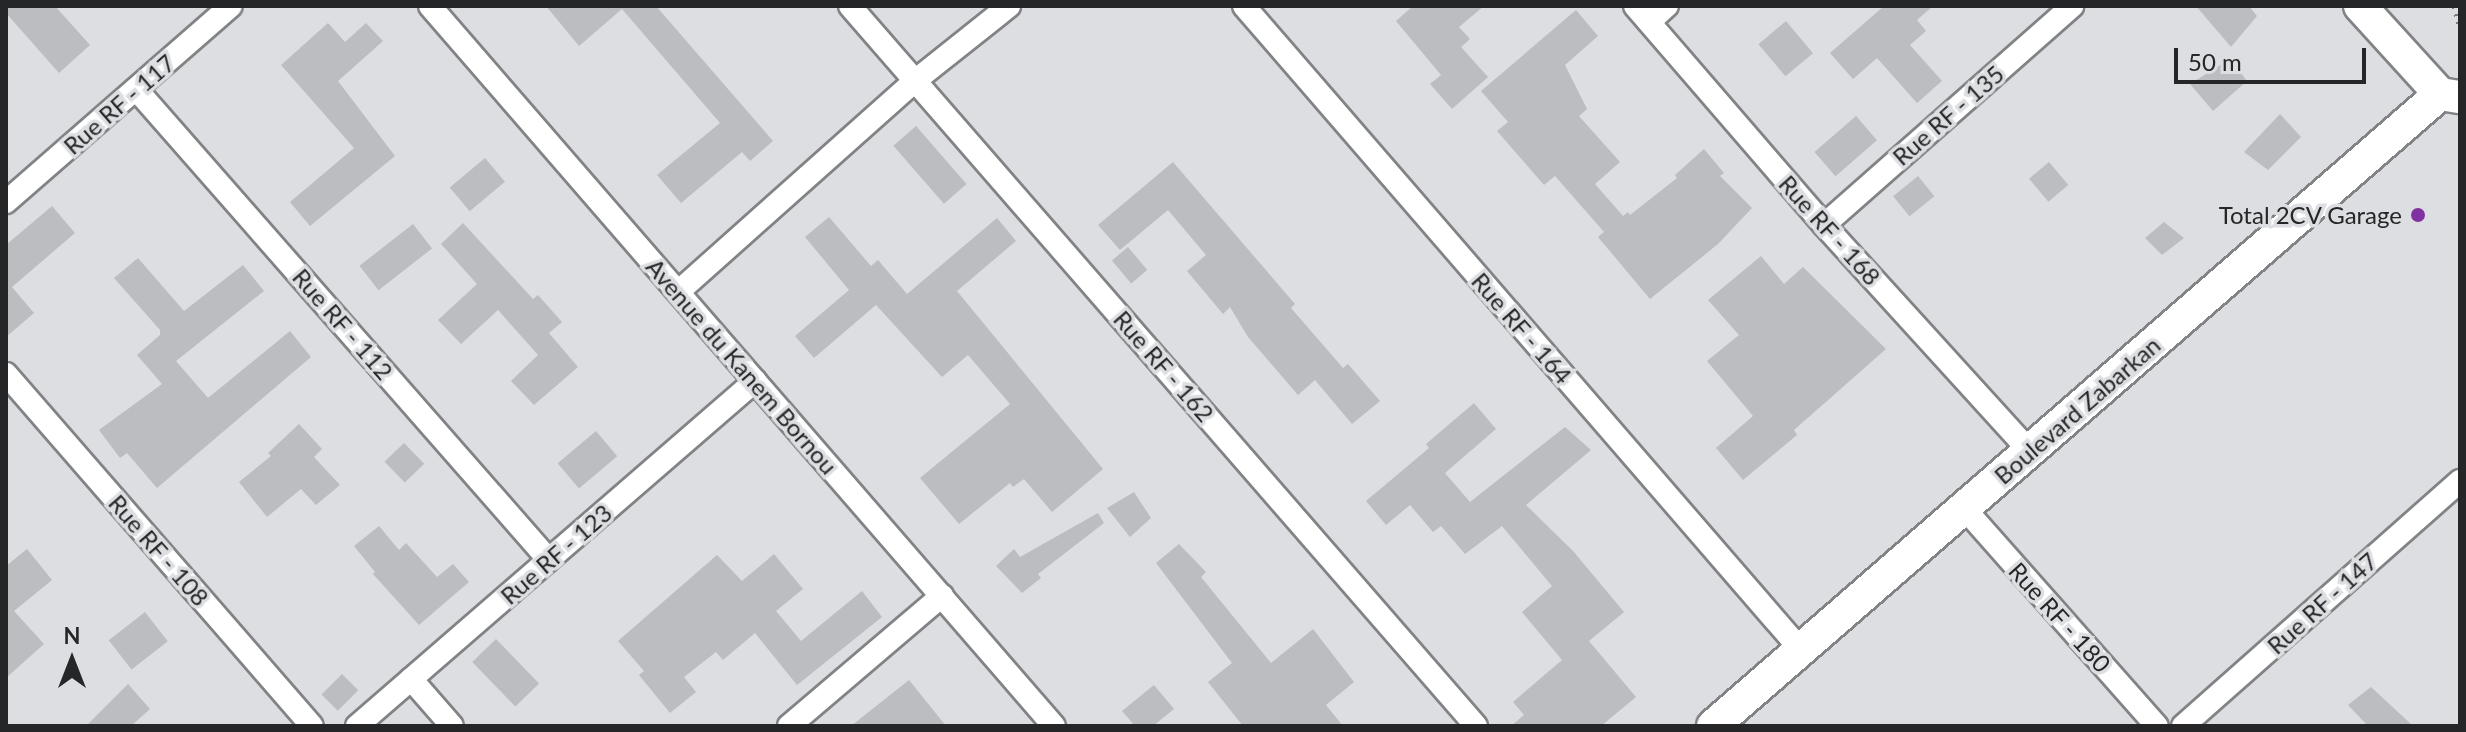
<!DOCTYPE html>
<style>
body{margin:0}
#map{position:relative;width:2466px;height:732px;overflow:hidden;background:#dcdee1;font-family:Lato,sans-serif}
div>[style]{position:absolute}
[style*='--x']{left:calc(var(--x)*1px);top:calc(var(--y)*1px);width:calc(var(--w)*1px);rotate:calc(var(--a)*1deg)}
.building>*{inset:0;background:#bbbdc0;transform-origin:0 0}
.path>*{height:5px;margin-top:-2.5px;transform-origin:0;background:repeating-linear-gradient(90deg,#7a7b7d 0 2px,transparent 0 8px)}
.roads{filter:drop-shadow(2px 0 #818385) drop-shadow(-2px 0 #818385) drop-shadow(0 2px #818385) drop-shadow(0 -2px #818385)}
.street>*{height:22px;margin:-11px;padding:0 11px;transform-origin:11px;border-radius:11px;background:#fff}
.secondary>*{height:32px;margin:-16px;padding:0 16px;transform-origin:16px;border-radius:16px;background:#fff}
.dots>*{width:22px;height:22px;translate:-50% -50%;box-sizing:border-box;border:4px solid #dcdee1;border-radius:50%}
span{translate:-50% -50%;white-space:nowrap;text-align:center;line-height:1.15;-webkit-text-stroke:7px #dcdee1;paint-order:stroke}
.street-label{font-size:24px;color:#252627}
.poi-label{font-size:24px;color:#252627}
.right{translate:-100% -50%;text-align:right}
.frame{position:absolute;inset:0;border:8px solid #252627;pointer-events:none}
.north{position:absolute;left:32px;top:620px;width:80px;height:80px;-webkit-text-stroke:6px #dcdee1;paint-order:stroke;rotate:0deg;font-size:22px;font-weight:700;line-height:32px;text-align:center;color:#252627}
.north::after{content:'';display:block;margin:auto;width:28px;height:36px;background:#252627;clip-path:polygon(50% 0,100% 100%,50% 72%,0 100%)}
.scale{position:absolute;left:2174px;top:48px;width:192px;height:36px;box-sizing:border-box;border:4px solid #252627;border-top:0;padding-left:10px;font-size:24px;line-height:28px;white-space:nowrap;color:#252627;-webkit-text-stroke:6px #dcdee1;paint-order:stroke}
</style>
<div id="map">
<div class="building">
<div style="clip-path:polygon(6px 6px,55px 6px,90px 45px,59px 73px,6px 13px)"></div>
<div style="clip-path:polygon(546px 6px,656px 6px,773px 141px,750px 161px,742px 152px,681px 203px,657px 175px,720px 123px,622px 9px,579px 46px)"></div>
<div style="clip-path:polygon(1413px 6px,1484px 6px,1459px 27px,1470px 39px,1461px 47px,1488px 77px,1452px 109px,1430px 84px,1441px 75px,1396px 21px)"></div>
<div style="clip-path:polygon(1884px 6px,1933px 6px,1917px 20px,1926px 31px,1910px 45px,1942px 81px,1917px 103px,1877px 58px,1853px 79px,1830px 53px)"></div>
<div style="clip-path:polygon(2196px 6px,2249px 6px,2257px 16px,2231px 47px)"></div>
<div style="clip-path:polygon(1576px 10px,1598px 36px,1565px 65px,1587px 109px,1579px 116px,1620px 162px,1595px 184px,1623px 216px,1628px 212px,1630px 215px,1677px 178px,1675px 175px,1704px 149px,1724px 173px,1720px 176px,1752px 208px,1718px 244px,1650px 299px,1598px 237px,1604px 232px,1555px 176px,1544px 185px,1497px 131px,1508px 122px,1481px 91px)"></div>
<div style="left:1786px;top:21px;width:42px;height:36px;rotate:50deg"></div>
<div style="clip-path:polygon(328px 23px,345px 42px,366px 23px,383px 41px,338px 81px,395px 156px,310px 226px,290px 202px,354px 148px,281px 65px)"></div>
<div style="clip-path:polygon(2230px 59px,2247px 81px,2213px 111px,2190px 84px)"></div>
<div style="clip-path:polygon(2280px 114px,2301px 137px,2268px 170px,2244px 152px)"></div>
<div style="left:1856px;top:116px;width:32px;height:55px;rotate:49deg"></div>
<div style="left:916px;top:126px;width:77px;height:30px;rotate:49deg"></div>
<div style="left:485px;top:158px;width:31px;height:46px;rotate:50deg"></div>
<div style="clip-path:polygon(1173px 162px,1295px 304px,1291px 308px,1343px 368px,1348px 364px,1380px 401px,1352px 424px,1315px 380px,1298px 395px,1248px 337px,1230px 307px,1223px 314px,1187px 271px,1206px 255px,1168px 210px,1120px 250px,1098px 225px)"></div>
<div style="left:2049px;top:162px;width:30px;height:26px;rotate:50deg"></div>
<div style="left:1918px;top:176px;width:26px;height:32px;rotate:51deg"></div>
<div style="clip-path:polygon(52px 206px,75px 233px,12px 287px,34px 313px,6px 337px,6px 245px)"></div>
<div style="clip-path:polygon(829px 217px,871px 266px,878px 260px,907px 294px,997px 218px,1016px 241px,957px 291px,1103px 469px,1052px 512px,1024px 479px,1013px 487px,1010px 483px,959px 524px,920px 478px,1010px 404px,968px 355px,942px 377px,876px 305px,814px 358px,795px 336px,849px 290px,805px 237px)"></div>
<div style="clip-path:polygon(2164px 222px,2184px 238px,2162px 255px,2145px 238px)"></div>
<div style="clip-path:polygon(463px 223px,533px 299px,538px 295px,562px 322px,549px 333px,578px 367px,534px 405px,511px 381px,538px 355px,498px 310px,461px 344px,438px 320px,477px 284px,441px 244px)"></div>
<div style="left:413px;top:224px;width:31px;height:68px;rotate:52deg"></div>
<div style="left:1128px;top:247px;width:30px;height:21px;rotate:50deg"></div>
<div style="clip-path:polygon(1761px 256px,1784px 284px,1803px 267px,1886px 349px,1794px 430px,1797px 435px,1743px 480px,1716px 448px,1753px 416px,1707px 361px,1739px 335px,1708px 300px)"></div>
<div style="clip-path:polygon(138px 258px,184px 311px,243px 265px,264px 291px,176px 361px,208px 398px,290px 331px,311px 357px,157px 488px,127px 453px,120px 458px,99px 430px,162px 384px,137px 355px,160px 335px,160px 330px,114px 278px)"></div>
<div style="clip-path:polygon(1474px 403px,1496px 429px,1445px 473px,1470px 502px,1565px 427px,1591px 450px,1526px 505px,1573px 551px,1624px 612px,1589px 641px,1636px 697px,1601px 726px,1511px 726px,1524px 715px,1513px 702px,1562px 660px,1522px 612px,1552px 586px,1502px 526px,1465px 554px,1441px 526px,1433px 532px,1410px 505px,1386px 525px,1366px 501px,1429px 448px,1426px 444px)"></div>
<div style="clip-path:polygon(299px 424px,322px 449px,314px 457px,340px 485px,316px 505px,301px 489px,267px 517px,239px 482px,271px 456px,268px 453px)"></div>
<div style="left:596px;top:431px;width:33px;height:50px;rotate:50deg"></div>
<div style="left:404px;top:443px;width:29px;height:27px;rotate:46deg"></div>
<div style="clip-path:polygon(1134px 492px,1151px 518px,1130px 537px,1107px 508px)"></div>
<div style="clip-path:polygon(1098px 513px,1104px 523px,1038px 574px,1041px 578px,1022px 593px,996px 566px,1014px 549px,1020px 557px)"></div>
<div style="clip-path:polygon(379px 526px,399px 550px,406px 543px,437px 577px,453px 564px,469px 582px,419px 625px,373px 574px,375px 572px,354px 546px)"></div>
<div style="clip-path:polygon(1179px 544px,1206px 572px,1201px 577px,1271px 663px,1313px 629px,1354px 682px,1326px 705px,1343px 726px,1243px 726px,1208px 682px,1232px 663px,1156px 563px)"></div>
<div style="clip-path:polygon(27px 549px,52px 580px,14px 611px,44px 644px,6px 678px,6px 566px)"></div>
<div style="clip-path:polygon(774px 554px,803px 589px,776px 611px,801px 641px,862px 591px,882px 617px,797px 685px,755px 633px,723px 660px,716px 652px,684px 677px,696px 692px,670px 713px,639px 675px,644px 671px,618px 641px,717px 555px,742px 581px)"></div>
<div style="left:145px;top:612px;width:37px;height:46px;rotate:52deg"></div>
<div style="left:496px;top:639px;width:62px;height:33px;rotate:46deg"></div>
<div style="left:342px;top:674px;width:23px;height:29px;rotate:45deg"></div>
<div style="clip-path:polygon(909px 680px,946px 726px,851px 726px)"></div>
<div style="clip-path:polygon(128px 684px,150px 709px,131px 726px,86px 726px)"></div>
<div style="clip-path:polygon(1154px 685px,1174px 709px,1153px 726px,1135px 726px,1122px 711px)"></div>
<div style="clip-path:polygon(2371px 687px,2413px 726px,2368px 726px,2348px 705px)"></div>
</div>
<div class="path">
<div style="--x:2454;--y:6;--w:23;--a:75"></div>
</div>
<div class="roads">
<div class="street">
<div style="--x:430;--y:6;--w:953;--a:49.09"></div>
<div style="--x:850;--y:6;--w:954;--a:48.99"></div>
<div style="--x:1244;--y:6;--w:851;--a:49.14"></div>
<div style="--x:1635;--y:6;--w:289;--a:49.2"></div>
<div style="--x:1824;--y:225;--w:306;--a:47.7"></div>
<div style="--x:1649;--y:22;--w:24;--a:-42"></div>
<div style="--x:136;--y:89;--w:626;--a:48.75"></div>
<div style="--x:6;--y:202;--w:298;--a:-41.1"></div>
<div style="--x:1824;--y:225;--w:331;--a:-41.4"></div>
<div style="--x:678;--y:292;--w:319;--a:-41.7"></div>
<div style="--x:916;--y:80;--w:119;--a:-38.5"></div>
<div style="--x:6;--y:374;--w:466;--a:49"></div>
<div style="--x:1964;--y:508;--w:291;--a:48.5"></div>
<div style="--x:411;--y:679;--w:62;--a:48.9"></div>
<div style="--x:357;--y:726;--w:527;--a:-40.92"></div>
<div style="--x:789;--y:726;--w:201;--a:-40.4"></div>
<div style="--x:2183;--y:726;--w:370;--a:-41.5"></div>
</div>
<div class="secondary">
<div style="--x:2360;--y:6;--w:119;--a:47.7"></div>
<div style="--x:2440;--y:94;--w:20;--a:9"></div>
<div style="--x:1713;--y:726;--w:963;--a:-41"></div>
</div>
</div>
<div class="dots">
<div style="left:2418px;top:215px;background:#8032a2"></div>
</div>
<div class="street-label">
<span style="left:119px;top:104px;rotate:-41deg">Rue RF - 117</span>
<span style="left:1948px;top:115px;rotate:-41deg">Rue RF - 135</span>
<span style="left:1830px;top:230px;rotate:48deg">Rue RF - 168</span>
<span style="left:343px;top:324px;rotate:49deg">Rue RF - 112</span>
<span style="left:1522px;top:328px;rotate:49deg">Rue RF - 164</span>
<span style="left:742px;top:366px;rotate:49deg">Avenue du Kanem Bornou</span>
<span style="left:1164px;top:366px;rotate:49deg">Rue RF - 162</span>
<span style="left:2077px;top:410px;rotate:-41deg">Boulevard Zabarkan</span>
<span style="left:159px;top:550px;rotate:49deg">Rue RF - 108</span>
<span style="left:556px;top:554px;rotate:-41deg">Rue RF - 123</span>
<span style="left:2322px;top:603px;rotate:-42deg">Rue RF - 147</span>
<span style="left:2060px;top:617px;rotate:48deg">Rue RF - 180</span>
</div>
<div class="poi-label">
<span class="right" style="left:2402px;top:215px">Total 2CV Garage</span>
</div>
<div class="frame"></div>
<div class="north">N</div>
<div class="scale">50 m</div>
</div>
